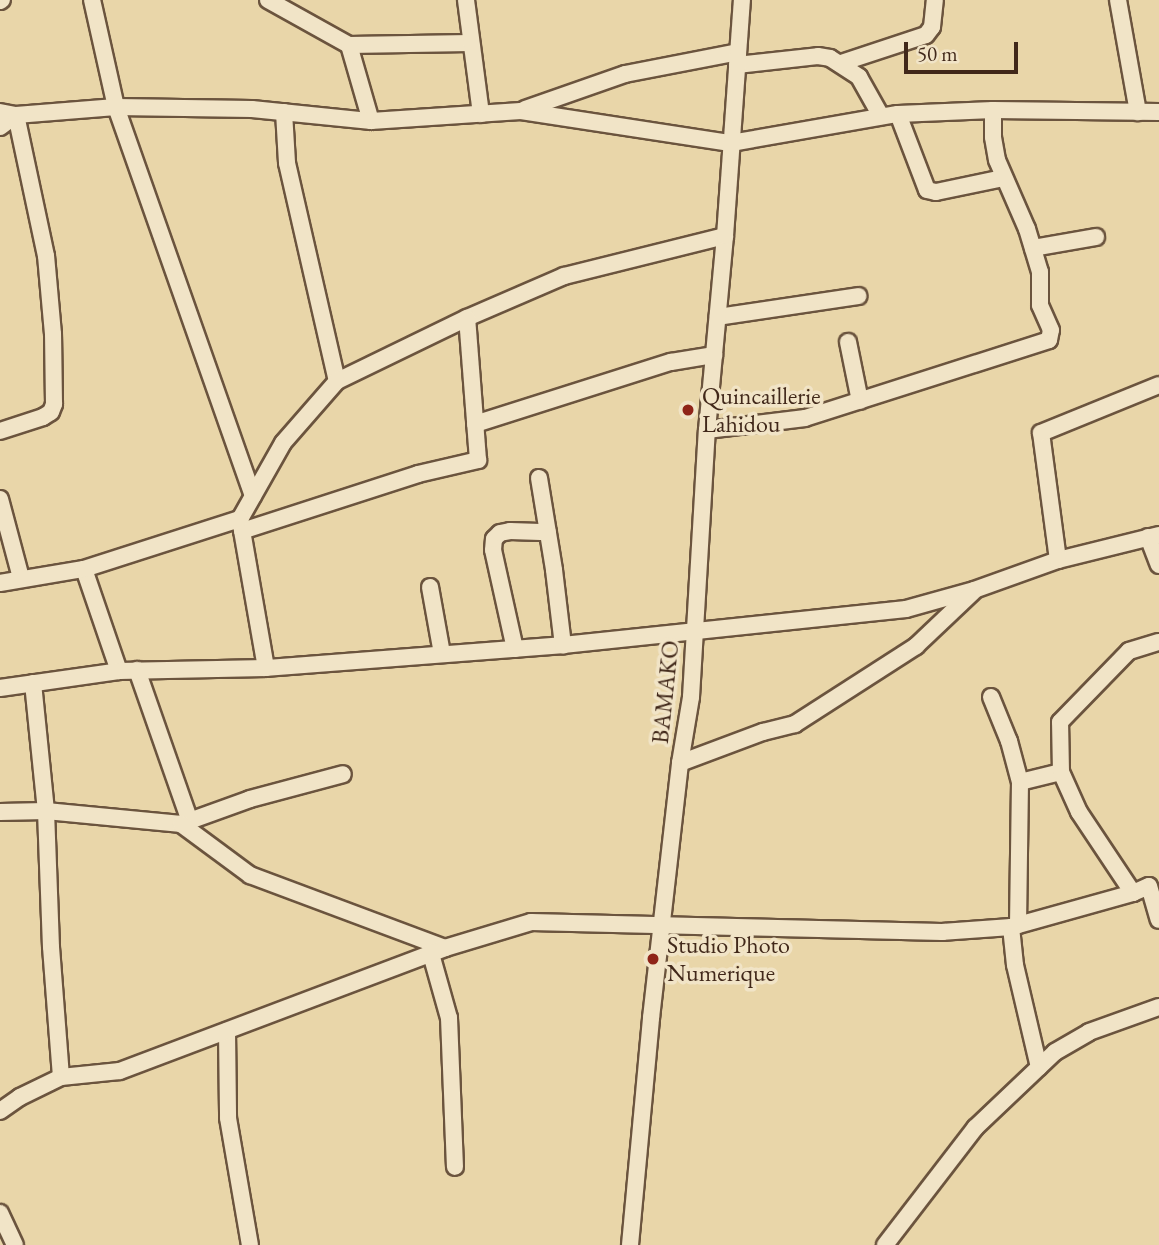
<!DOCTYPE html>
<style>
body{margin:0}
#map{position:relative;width:1159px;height:1245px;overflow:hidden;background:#e9d6a9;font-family:"EB Garamond",serif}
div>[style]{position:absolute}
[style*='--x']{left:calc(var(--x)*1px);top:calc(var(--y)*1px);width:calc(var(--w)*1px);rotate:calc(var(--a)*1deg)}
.roads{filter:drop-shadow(2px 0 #6b543e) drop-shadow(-2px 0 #6b543e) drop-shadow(0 2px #6b543e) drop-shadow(0 -2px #6b543e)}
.minor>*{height:16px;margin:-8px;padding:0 8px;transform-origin:8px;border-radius:8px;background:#f1e4c7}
.dots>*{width:19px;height:19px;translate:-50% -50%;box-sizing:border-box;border:4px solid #f1e4c7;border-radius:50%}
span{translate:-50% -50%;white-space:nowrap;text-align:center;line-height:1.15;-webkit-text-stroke:7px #f1e4c7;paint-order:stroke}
.poi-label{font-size:24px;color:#41281a}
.left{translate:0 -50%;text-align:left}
.street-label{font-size:24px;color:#41281a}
.scale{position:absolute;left:904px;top:42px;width:114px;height:32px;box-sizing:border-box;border:4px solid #41281a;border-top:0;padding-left:9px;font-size:21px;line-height:24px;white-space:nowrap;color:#41281a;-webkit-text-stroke:5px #f1e4c7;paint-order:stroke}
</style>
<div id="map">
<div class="roads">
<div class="minor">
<div style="--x:268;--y:0;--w:93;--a:29.1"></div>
<div style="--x:349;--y:45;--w:121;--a:-0.9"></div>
<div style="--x:466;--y:0;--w:115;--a:82.5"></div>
<div style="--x:1118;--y:0;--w:114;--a:79.9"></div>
<div style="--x:0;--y:1;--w:2;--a:-27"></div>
<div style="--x:349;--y:45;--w:79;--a:73.9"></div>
<div style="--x:841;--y:63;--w:89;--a:-18.2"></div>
<div style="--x:926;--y:35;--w:10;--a:-53"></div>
<div style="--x:932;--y:27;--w:27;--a:-84"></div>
<div style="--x:737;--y:65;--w:81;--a:-6.3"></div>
<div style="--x:818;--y:56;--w:12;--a:9"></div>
<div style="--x:830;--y:58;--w:35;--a:33"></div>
<div style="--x:859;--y:77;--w:45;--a:60.6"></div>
<div style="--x:525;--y:109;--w:106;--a:-19.3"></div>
<div style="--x:625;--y:74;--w:115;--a:-11"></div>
<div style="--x:0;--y:112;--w:16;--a:11"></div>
<div style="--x:16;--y:115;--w:20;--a:143"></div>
<div style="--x:284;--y:112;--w:51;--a:86.6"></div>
<div style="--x:287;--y:163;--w:224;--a:77.1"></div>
<div style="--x:898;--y:114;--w:81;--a:69.1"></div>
<div style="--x:927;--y:190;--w:9;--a:13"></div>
<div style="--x:936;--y:192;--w:68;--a:-11.8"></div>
<div style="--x:725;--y:236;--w:166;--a:166"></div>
<div style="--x:564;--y:276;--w:106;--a:156.6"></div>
<div style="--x:467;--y:318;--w:144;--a:154.1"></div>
<div style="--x:337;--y:381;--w:82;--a:131.1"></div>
<div style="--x:283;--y:443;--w:87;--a:119.5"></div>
<div style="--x:240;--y:519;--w:151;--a:80.1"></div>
<div style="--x:266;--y:668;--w:298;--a:-4.4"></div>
<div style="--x:563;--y:645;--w:345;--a:-6"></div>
<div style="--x:906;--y:609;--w:71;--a:-15.6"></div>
<div style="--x:974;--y:590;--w:89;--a:-19.7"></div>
<div style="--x:1058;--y:560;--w:104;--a:-13.9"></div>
<div style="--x:1033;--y:248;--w:64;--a:-9.9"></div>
<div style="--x:718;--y:317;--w:142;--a:-8.5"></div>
<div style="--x:848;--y:342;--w:60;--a:78.5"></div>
<div style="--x:475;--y:424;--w:206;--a:-17.6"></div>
<div style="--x:671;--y:362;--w:44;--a:-9.2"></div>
<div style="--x:707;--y:430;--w:99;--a:-7"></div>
<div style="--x:805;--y:418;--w:256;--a:-17.7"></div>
<div style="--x:1049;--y:340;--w:10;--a:-79"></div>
<div style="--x:1051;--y:330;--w:27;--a:-114"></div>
<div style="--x:1040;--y:305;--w:33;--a:-90"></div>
<div style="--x:1040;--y:272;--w:45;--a:-106.8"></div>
<div style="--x:1027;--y:229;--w:75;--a:-113.5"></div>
<div style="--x:997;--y:160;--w:23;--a:-100"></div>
<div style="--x:993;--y:137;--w:27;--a:-90"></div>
<div style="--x:0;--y:431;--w:45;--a:-18"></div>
<div style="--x:43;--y:417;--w:9;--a:-32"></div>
<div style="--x:51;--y:412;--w:9;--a:-69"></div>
<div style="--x:54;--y:404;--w:70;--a:-90.8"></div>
<div style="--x:53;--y:334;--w:78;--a:-95.1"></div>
<div style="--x:46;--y:256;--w:144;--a:-102"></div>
<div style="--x:16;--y:115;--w:100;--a:-4.6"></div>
<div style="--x:116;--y:107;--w:110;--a:-102.6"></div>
<div style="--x:539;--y:478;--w:93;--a:80.7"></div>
<div style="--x:554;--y:570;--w:76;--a:83.2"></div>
<div style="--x:253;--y:496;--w:412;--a:-109.4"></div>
<div style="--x:116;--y:107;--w:136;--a:0.8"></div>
<div style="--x:252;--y:109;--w:120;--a:5.8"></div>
<div style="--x:371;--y:121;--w:150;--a:-3.8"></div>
<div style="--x:521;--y:111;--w:212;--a:8.7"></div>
<div style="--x:731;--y:143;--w:169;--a:-9.9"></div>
<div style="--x:898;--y:114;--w:95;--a:-2.4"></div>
<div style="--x:993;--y:110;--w:166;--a:0.7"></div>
<div style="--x:0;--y:499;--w:82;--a:75.1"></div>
<div style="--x:242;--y:531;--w:185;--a:-17.9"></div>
<div style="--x:418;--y:474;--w:62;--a:-13.1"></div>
<div style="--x:478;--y:460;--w:142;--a:-94.4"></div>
<div style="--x:1148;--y:537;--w:30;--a:69"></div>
<div style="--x:1058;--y:560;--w:128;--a:-97.6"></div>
<div style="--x:1041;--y:433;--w:127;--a:-22.1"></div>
<div style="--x:84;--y:569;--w:108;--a:71.1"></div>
<div style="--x:0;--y:583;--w:85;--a:-9.5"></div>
<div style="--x:84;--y:569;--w:164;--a:-17.8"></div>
<div style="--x:430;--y:587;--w:68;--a:79.8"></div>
<div style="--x:515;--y:649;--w:101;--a:-102.5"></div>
<div style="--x:493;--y:550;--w:11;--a:-85"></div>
<div style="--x:494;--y:539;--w:8;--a:-45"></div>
<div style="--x:500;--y:533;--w:10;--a:-11"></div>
<div style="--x:510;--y:531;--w:38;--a:2"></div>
<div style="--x:137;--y:670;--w:160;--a:70.7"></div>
<div style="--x:33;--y:683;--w:129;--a:84.2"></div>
<div style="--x:46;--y:811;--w:136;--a:87.9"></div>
<div style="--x:51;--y:947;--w:130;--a:85.6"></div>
<div style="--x:0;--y:688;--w:120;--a:-8.1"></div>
<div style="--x:119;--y:671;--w:147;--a:-1.2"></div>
<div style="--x:991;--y:697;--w:48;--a:67.8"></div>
<div style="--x:1009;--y:741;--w:42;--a:75"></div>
<div style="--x:1020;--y:782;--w:143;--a:90.8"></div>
<div style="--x:680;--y:763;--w:89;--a:-20.5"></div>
<div style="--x:763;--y:732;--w:33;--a:-14"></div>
<div style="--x:795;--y:724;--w:144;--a:-32.8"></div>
<div style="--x:916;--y:646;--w:79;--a:-43.5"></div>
<div style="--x:1020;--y:782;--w:42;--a:-13.7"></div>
<div style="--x:0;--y:812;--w:46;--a:-1.2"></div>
<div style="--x:46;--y:811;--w:136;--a:5.5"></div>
<div style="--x:181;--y:824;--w:73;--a:-19.9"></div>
<div style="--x:250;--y:799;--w:96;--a:-15"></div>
<div style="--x:181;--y:824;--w:86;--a:36.5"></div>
<div style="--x:250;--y:875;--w:208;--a:20.5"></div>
<div style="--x:1133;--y:893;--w:97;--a:-123.7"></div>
<div style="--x:1079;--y:812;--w:44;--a:-114.2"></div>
<div style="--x:1061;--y:772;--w:50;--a:-91.1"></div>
<div style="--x:1060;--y:722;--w:99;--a:-45.8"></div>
<div style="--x:1129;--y:651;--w:31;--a:-17"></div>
<div style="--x:1011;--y:927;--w:38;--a:84"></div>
<div style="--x:1015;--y:965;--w:105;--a:76.8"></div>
<div style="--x:431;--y:954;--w:66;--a:74.3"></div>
<div style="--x:449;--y:1018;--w:149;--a:87.7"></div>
<div style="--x:227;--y:1031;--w:87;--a:89.3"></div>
<div style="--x:228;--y:1118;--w:129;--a:80.2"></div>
<div style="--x:0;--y:1111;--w:24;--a:-35"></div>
<div style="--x:20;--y:1097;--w:46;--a:-26"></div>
<div style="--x:61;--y:1077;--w:59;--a:-5.8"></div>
<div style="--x:120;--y:1071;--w:347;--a:-20.7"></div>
<div style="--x:445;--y:948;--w:90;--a:-16.8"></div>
<div style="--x:531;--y:922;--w:411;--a:1.4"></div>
<div style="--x:942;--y:932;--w:69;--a:-4.1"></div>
<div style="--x:1011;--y:927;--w:127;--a:-15.6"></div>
<div style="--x:1133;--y:893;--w:17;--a:-24"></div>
<div style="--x:1149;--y:886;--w:35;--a:74"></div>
<div style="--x:0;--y:1213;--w:35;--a:65"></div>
<div style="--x:630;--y:1245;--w:228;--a:-84.7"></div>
<div style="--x:651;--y:1018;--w:257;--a:-83.5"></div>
<div style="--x:680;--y:763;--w:67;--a:-80.5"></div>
<div style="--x:691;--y:697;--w:267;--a:-86.6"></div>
<div style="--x:707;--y:430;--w:195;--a:-84.7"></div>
<div style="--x:725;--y:236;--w:237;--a:-85.9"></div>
<div style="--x:885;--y:1245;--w:148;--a:-52.4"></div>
<div style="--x:975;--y:1128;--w:110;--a:-43.5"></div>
<div style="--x:1055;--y:1052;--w:39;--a:-30"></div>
<div style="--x:1089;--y:1032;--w:74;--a:-19.7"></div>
</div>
</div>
<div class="dots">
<div style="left:688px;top:410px;background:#8f2418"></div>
<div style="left:653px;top:959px;background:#8f2418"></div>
</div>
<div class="poi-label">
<span class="left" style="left:702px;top:410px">Quincaillerie<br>Lahidou</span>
<span class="left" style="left:667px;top:959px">Studio Photo<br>Numerique</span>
</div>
<div class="street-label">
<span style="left:665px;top:692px;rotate:-84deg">BAMAKO</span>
</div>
<div class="scale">50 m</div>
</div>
